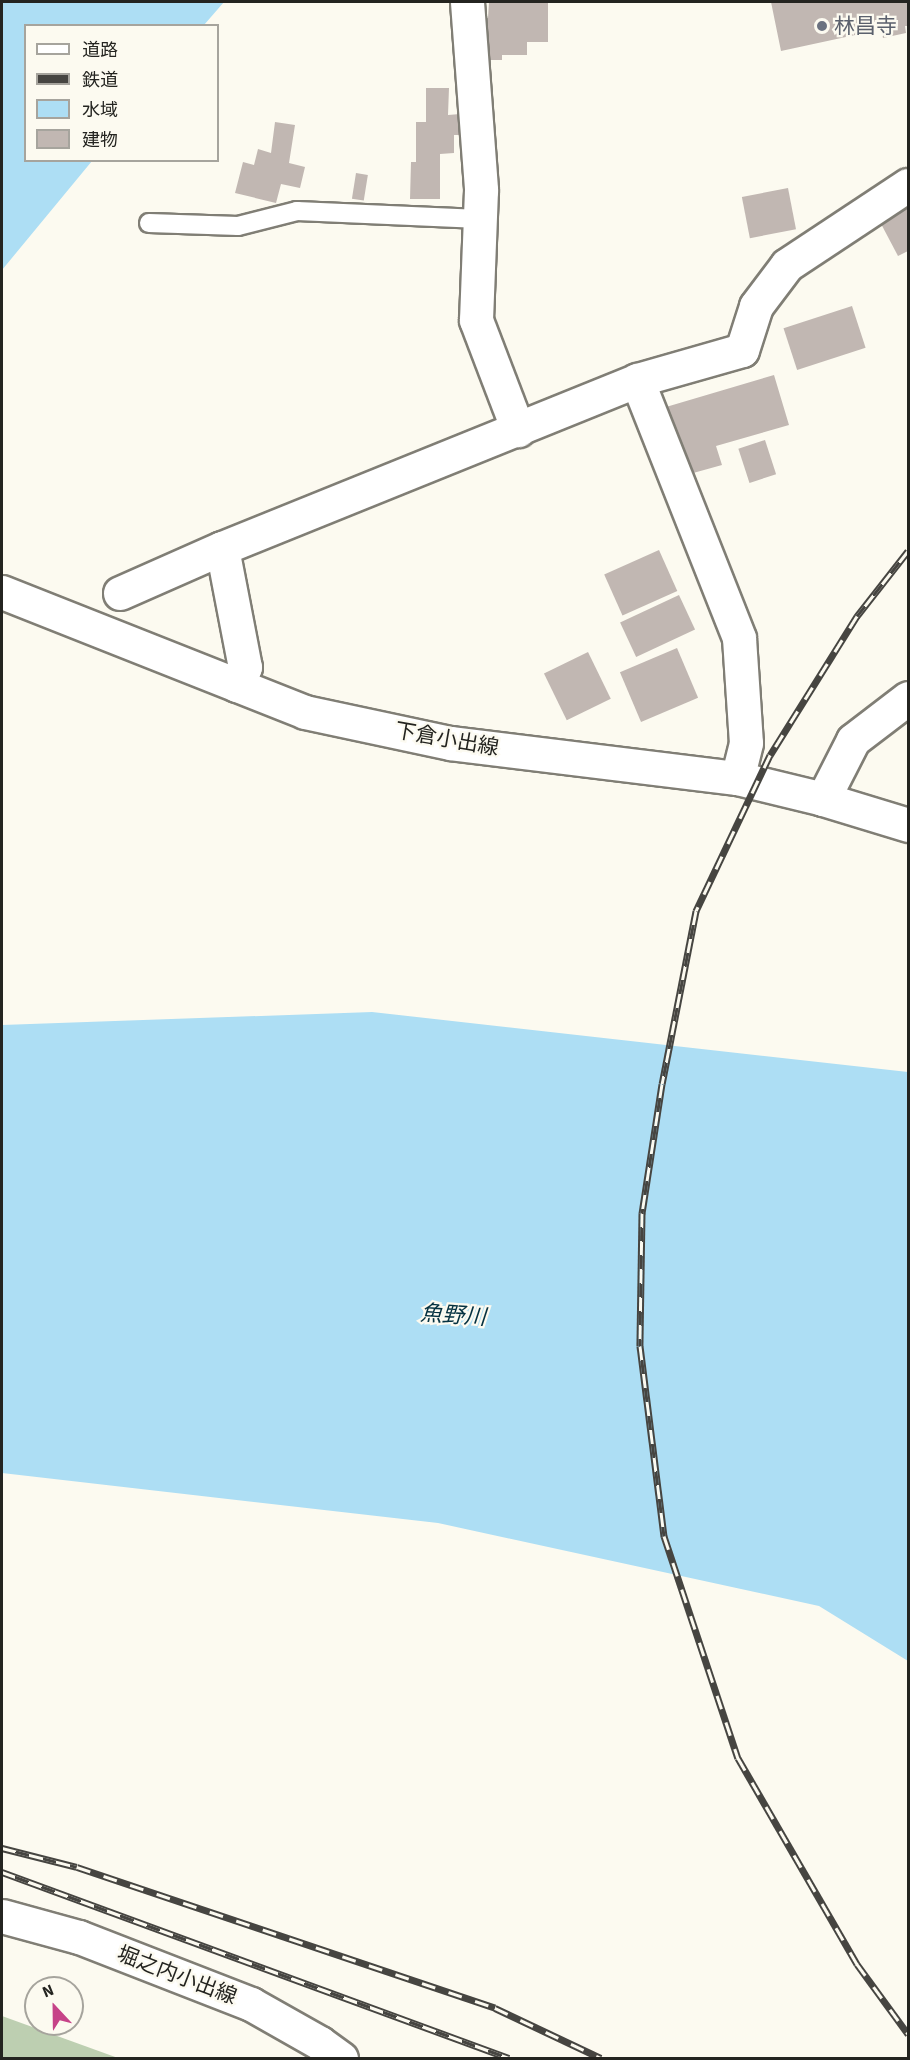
<!DOCTYPE html>
<meta charset="utf-8">
<style>
body{margin:0}
#map{position:relative;width:910px;height:2060px;overflow:hidden;background:#fcfaf0;font-family:"Source Sans 3","Noto Sans JP",sans-serif}
div>[style]{position:absolute}
[style*='--x']{left:calc(var(--x)*1px);top:calc(var(--y)*1px);width:calc(var(--w)*1px);rotate:calc(var(--a)*1deg)}
.green>*{inset:0;background:#bdcfb1}
.water>*{inset:0;background:#addef4}
.building>*{inset:0;background:#c1b7b2;transform-origin:0 0}
.roads{filter:drop-shadow(2px 0 #807e75) drop-shadow(-2px 0 #807e75) drop-shadow(0 2px #807e75) drop-shadow(0 -2px #807e75)}
.lane>*{height:18px;margin:-9px;padding:0 9px;transform-origin:9px;border-radius:9px;background:#fff}
.street>*{height:33px;margin:-16.5px;padding:0 16.5px;transform-origin:16.5px;border-radius:16.5px;background:#fff}
.secondary>*{height:33px;margin:-16.5px;padding:0 16.5px;transform-origin:16.5px;border-radius:16.5px;background:#fff}
.rail>*{height:7px;margin-top:-3.5px;transform-origin:0;background:repeating-linear-gradient(90deg,#fcfaf0 0 14px,#464541 0 28px);box-sizing:border-box;border-block:2px solid #464541}
.dots>*{width:16px;height:16px;translate:-50% -50%;box-sizing:border-box;border:3px solid #fcfaf0;border-radius:50%}
span{translate:-50% -50%;white-space:nowrap;text-align:center;line-height:1.15;-webkit-text-stroke:4.5px #fcfaf0;paint-order:stroke}
.worship-label{font-size:21px;color:#5b616d}
.left{translate:0 -50%;text-align:left}
.street-label{font-size:21px;color:#242420}
.water-label{font-size:22px;color:#043140;font-style:italic}
.frame{position:absolute;inset:0;border:3px solid #242420;pointer-events:none}
.legend{position:absolute;left:24px;top:24px;width:195px;height:138px;box-sizing:border-box;background:#fcfaf0;border:2px solid #a6a49d;margin:0;padding:8px 10px;list-style:none;font-size:18px;color:#242420}
.legend li{display:flex;align-items:center;gap:12px;height:30px}
.legend b{width:30px;border:2px solid #a6a49d}
.north{position:absolute;left:24px;top:1976px;width:60px;height:60px;box-sizing:border-box;background:#fcfaf0;border:2px solid #a6a49d;border-radius:50%;rotate:338deg;font-size:16px;font-weight:700;line-height:24px;text-align:center;color:#242420}
.north::after{content:'';display:block;margin:auto;width:21px;height:27px;background:#c64388;clip-path:polygon(50% 0,100% 100%,50% 72%,0 100%)}
</style>
<div id="map">
<div class="green">
<div style="clip-path:polygon(2px 2016px,118px 2058px,2px 2058px)"></div>
</div>
<div class="water">
<div style="clip-path:polygon(2px 2px,224px 2px,204px 25px,26px 26px,26px 160px,92px 161px,2px 270px)"></div>
<div style="clip-path:polygon(372px 1012px,908px 1072px,908px 1661px,819px 1606px,438px 1523px,2px 1473px,2px 1025px)"></div>
</div>
<div class="building">
<div style="clip-path:polygon(489px 2px,548px 2px,548px 42px,527px 42px,527px 55px,502px 55px,502px 60px,487px 60px,487px 43px,481px 43px,481px 18px,488px 18px)"></div>
<div style="clip-path:polygon(771px 2px,908px 2px,908px 26px,905px 26px,906px 33px,883px 38px,879px 21px,867px 23px,869px 32px,781px 51px)"></div>
<div style="clip-path:polygon(426px 88px,449px 88px,448px 115px,460px 114px,460px 135px,454px 135px,454px 153px,440px 154px,440px 199px,410px 199px,411px 162px,416px 162px,416px 122px,426px 122px)"></div>
<div style="clip-path:polygon(275px 122px,295px 125px,289px 163px,305px 167px,300px 188px,281px 184px,276px 203px,235px 193px,243px 162px,254px 165px,258px 149px,271px 153px)"></div>
<div style="left:356px;top:173px;width:12px;height:26px;rotate:9deg"></div>
<div style="left:788px;top:188px;width:42px;height:47px;rotate:79deg"></div>
<div style="clip-path:polygon(908px 205px,908px 251px,898px 256px,879px 220px)"></div>
<div style="left:852px;top:306px;width:44px;height:72px;rotate:72deg"></div>
<div style="clip-path:polygon(774px 375px,789px 425px,716px 446px,722px 465px,686px 475px,666px 407px)"></div>
<div style="left:765px;top:440px;width:36px;height:28px;rotate:72deg"></div>
<div style="left:659px;top:550px;width:45px;height:60px;rotate:66deg"></div>
<div style="left:679px;top:595px;width:38px;height:65px;rotate:65deg"></div>
<div style="left:677px;top:648px;width:54px;height:62px;rotate:67deg"></div>
<div style="left:588px;top:652px;width:52px;height:49px;rotate:64deg"></div>
</div>
<div class="roads">
<div class="lane">
<div style="--x:149;--y:223;--w:89;--a:1.9"></div>
<div style="--x:238;--y:226;--w:61;--a:-14.3"></div>
<div style="--x:297;--y:211;--w:183;--a:2.5"></div>
</div>
<div class="street">
<div style="--x:467;--y:2;--w:189;--a:85.7"></div>
<div style="--x:481;--y:190;--w:130;--a:92.2"></div>
<div style="--x:476;--y:320;--w:118;--a:69.1"></div>
<div style="--x:637;--y:380;--w:277;--a:68.4"></div>
<div style="--x:739;--y:638;--w:105;--a:86.2"></div>
<div style="--x:746;--y:743;--w:36;--a:104"></div>
<div style="--x:222;--y:548;--w:121;--a:79.1"></div>
<div style="--x:245;--y:667;--w:20;--a:114"></div>
<div style="--x:120;--y:593;--w:111;--a:-23.8"></div>
<div style="--x:222;--y:548;--w:448;--a:-22"></div>
<div style="--x:637;--y:380;--w:109;--a:-15.9"></div>
<div style="--x:742;--y:350;--w:46;--a:-72.3"></div>
<div style="--x:756;--y:306;--w:51;--a:-52.9"></div>
<div style="--x:787;--y:265;--w:145;--a:-33.5"></div>
<div style="--x:823;--y:799;--w:66;--a:-63"></div>
<div style="--x:853;--y:740;--w:69;--a:-37.4"></div>
</div>
<div class="secondary">
<div style="--x:2;--y:592;--w:326;--a:21.6"></div>
<div style="--x:305;--y:712;--w:148;--a:12.1"></div>
<div style="--x:450;--y:743;--w:289;--a:7"></div>
<div style="--x:737;--y:778;--w:89;--a:13.7"></div>
<div style="--x:823;--y:799;--w:89;--a:17"></div>
<div style="--x:2;--y:1916;--w:80;--a:15.3"></div>
<div style="--x:79;--y:1937;--w:185;--a:21.3"></div>
<div style="--x:251;--y:2004;--w:79;--a:29.5"></div>
<div style="--x:320;--y:2043;--w:26;--a:36"></div>
</div>
</div>
<div class="rail">
<div style="--x:908;--y:551;--w:83;--a:128.1"></div>
<div style="--x:857;--y:616;--w:164;--a:122"></div>
<div style="--x:770;--y:755;--w:173;--a:115.4"></div>
<div style="--x:696;--y:911;--w:176;--a:101.1"></div>
<div style="--x:662;--y:1084;--w:131;--a:98.8"></div>
<div style="--x:642;--y:1213;--w:133;--a:90.9"></div>
<div style="--x:640;--y:1346;--w:192;--a:82.8"></div>
<div style="--x:664;--y:1536;--w:234;--a:71.6"></div>
<div style="--x:738;--y:1758;--w:238;--a:60"></div>
<div style="--x:857;--y:1964;--w:87;--a:53.9"></div>
<div style="--x:2;--y:1848;--w:77;--a:14.2"></div>
<div style="--x:77;--y:1867;--w:441;--a:18.6"></div>
<div style="--x:495;--y:2008;--w:117;--a:25.3"></div>
<div style="--x:2;--y:1872;--w:540;--a:20.15"></div>
</div>
<div class="dots">
<div style="left:822px;top:26px;background:#6b7280"></div>
</div>
<div class="worship-label">
<span class="left" style="left:834px;top:26px">林昌寺</span>
</div>
<div class="street-label">
<span style="left:447px;top:739px;rotate:10deg">下倉小出線</span>
<span style="left:177px;top:1975px;rotate:21deg">堀之内小出線</span>
</div>
<div class="water-label">
<span style="left:453px;top:1316px;rotate:4deg">魚野川</span>
</div>
<div class="frame"></div>
<ul class="legend">
<li><b style="height:8px;background:#fff"></b>道路</li>
<li><b style="height:8px;background:#464541"></b>鉄道</li>
<li><b style="height:16px;background:#addef4"></b>水域</li>
<li><b style="height:16px;background:#c1b7b2"></b>建物</li>
</ul>
<div class="north">N</div>
</div>
